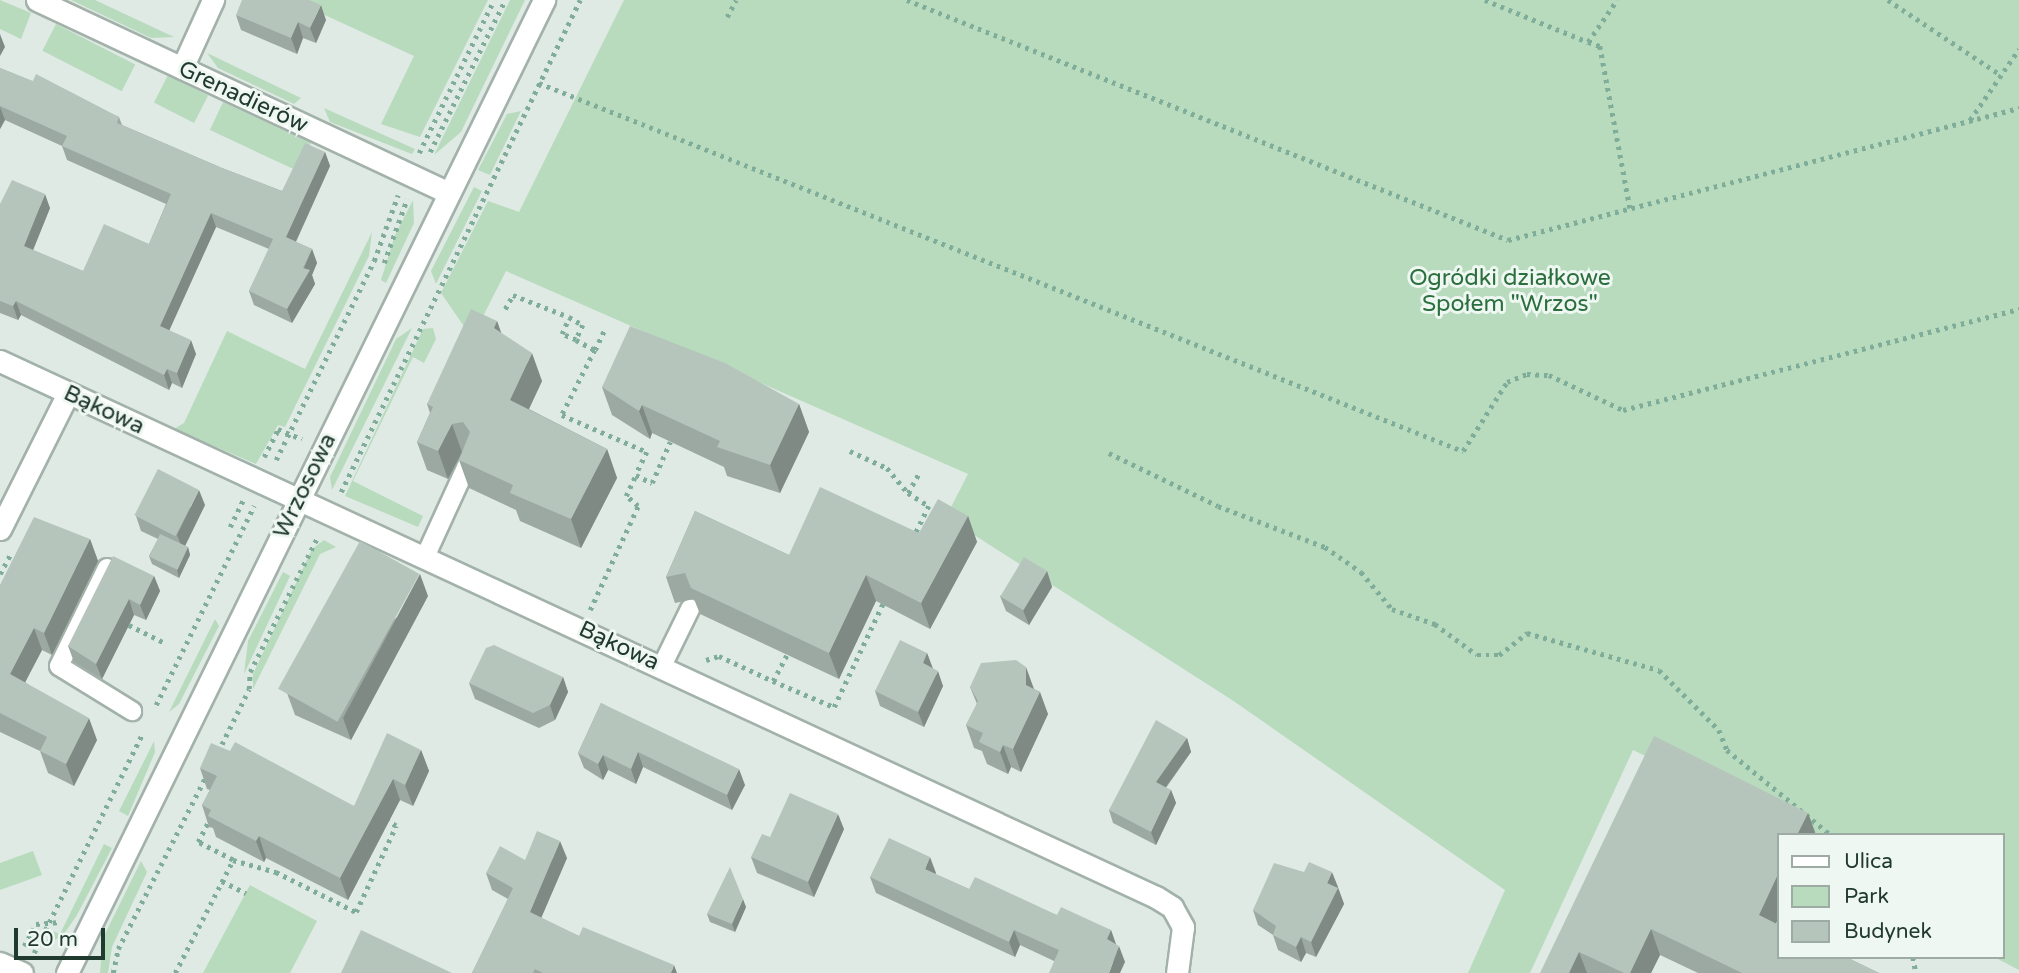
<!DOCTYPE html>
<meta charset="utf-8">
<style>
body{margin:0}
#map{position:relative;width:2019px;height:973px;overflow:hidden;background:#dfeae4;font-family:"Varela Round",sans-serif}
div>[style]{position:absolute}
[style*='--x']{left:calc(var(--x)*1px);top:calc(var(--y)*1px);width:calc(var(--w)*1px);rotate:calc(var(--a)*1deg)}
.green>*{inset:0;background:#b8dbbe;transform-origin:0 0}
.path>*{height:4.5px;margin-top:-2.25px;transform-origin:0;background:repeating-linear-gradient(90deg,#80ad9a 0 3.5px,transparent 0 8.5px)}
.roads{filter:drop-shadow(2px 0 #a2b2aa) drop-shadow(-2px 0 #a2b2aa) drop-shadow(0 2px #a2b2aa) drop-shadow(0 -2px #a2b2aa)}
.service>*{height:18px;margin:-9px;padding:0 9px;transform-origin:9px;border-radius:9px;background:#fff}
.minor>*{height:21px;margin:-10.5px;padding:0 10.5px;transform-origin:10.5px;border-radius:10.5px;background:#fff}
.tertiary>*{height:21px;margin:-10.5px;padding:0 10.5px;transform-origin:10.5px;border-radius:10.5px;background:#fff}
.wall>*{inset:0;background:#9ca9a2}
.shaded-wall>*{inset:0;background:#7f8a84}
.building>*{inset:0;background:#b5c5bc;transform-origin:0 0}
span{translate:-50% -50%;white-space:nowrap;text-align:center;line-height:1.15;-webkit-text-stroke:6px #eff7f2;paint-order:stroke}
.street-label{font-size:23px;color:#213a30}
.park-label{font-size:23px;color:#2c6f3e}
.legend{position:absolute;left:1777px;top:833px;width:228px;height:126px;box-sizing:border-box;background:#eff7f2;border:2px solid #9daba4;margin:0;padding:9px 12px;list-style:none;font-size:21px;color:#213a30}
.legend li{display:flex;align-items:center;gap:14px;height:35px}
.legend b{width:35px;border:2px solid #9daba4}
.scale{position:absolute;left:14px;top:928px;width:91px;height:32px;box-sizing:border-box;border:4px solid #213a30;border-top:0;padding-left:9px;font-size:21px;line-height:24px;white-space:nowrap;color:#213a30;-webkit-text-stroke:5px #eff7f2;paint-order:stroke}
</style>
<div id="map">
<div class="green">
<div style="clip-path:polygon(0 0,31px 13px,21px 39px,0 29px)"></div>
<div style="clip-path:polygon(71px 0,95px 0,174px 37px,151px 38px)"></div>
<div style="clip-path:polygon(292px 0,488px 0,420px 137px,381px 124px,414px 56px)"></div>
<div style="clip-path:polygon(510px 0,525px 0,461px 132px,434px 155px)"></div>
<div style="clip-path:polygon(624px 0,2019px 0,2019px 970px,1994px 957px,2003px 957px,2003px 835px,1808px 835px,1633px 750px,1530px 973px,1468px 973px,1505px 890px,1232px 700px,946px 517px,968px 474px,506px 271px,472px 338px,441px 293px,488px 201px,519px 212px)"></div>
<div style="left:56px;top:24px;width:89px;height:30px;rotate:27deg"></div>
<div style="clip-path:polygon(207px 53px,301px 98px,294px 104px,218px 68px)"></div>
<div style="left:168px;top:75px;width:45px;height:31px;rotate:27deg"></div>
<div style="left:223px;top:102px;width:97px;height:31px;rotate:25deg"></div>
<div style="clip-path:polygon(324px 108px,415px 149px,412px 154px,330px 122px)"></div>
<div style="clip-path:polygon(521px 111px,490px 175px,478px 170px,507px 114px)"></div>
<div style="clip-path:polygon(474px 187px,482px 191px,436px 284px,431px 271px)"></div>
<div style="clip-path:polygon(413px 200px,414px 223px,386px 283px,381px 280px,395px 235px)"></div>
<div style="clip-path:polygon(372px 232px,369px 256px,285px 427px,278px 425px,256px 464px,174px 429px,184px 423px,227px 331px,305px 369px)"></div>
<div style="clip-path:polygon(412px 328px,332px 490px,330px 477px,396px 339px)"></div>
<div style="clip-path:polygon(433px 328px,436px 339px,424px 363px,413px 357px,353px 481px,423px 516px,418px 527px,345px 496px,423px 329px)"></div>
<div style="clip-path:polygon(324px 540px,336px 547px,320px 554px,253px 689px,253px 674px,312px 549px)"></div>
<div style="clip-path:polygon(283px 572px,290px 576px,244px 674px,248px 641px)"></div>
<div style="clip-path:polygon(215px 619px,219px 626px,179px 704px,169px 712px)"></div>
<div style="clip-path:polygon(154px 741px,155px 752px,128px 816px,119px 811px)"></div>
<div style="clip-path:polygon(104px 844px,112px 848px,77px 915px,64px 934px,43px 948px,52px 931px,60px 934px)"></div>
<div style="clip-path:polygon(33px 851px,42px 875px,0 890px,0 863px)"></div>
<div style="clip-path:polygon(141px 861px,147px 872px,112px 947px,108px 973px,100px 973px,103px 938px)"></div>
<div style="clip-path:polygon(250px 885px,317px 921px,290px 973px,203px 973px)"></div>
</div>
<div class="path">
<div style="--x:907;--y:0;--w:647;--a:21.77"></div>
<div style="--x:1508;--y:240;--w:528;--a:-14.48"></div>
<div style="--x:1485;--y:0;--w:111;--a:22.2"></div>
<div style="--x:1588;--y:42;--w:51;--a:-55.4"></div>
<div style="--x:1888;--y:0;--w:136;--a:33.6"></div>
<div style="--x:727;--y:17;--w:19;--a:-62"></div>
<div style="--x:1588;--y:42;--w:13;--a:18"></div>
<div style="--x:1600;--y:46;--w:165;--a:79.5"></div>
<div style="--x:539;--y:83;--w:995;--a:21.72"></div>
<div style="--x:1463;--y:451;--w:82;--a:-57.5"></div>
<div style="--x:1507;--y:382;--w:22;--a:-22"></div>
<div style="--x:1527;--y:374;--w:22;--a:3"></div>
<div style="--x:1549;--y:375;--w:82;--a:25.3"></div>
<div style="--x:1623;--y:410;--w:409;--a:-14.3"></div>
<div style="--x:1970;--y:120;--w:86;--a:-55.4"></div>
<div style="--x:430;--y:152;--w:169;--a:-63.7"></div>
<div style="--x:419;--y:153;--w:170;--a:-63.9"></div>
<div style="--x:384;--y:263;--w:68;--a:-70.2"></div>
<div style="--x:505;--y:309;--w:16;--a:-60"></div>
<div style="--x:513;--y:295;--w:60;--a:21.4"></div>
<div style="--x:569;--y:317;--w:16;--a:30"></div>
<div style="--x:583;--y:325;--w:17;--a:115"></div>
<div style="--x:576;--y:340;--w:15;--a:-157"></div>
<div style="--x:562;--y:334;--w:13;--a:-67"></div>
<div style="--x:576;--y:340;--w:21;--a:28"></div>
<div style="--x:595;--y:350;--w:21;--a:-65"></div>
<div style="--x:595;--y:350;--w:73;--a:116.9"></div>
<div style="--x:562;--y:415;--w:93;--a:23.5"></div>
<div style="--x:647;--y:452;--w:25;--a:116"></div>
<div style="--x:636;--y:475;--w:18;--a:27"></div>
<div style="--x:652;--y:483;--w:45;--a:-66.3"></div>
<div style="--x:850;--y:451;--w:41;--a:24.7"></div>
<div style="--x:887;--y:468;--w:33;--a:50"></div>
<div style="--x:908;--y:493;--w:23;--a:-61"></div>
<div style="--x:1109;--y:453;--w:121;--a:25.9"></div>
<div style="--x:1218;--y:506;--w:115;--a:21"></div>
<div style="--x:1325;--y:547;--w:44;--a:34.8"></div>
<div style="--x:1361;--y:572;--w:48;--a:50"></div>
<div style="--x:1392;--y:609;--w:46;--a:19.2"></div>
<div style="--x:1435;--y:624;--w:52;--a:36.4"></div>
<div style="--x:1477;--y:655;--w:22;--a:0"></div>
<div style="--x:1499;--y:655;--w:36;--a:-38"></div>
<div style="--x:1527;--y:633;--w:137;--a:15.7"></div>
<div style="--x:1659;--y:670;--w:85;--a:45"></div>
<div style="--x:1719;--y:730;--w:22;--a:68"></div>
<div style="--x:1727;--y:750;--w:134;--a:39.3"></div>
<div style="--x:264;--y:457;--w:31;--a:-63"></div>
<div style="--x:278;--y:429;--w:26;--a:23"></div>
<div style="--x:276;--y:460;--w:222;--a:-63.8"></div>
<div style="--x:374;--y:261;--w:70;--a:-70"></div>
<div style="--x:341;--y:492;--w:547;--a:-64.09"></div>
<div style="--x:908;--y:493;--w:25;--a:32"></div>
<div style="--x:929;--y:506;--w:34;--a:116"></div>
<div style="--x:230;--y:527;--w:30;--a:-64"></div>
<div style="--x:0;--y:574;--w:24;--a:-62"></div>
<div style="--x:590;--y:610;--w:115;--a:-65.2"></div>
<div style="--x:638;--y:506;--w:16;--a:-140"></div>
<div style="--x:626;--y:496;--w:23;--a:-65"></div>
<div style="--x:129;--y:625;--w:40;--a:26.6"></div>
<div style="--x:706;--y:660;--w:14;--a:-17"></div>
<div style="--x:719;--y:656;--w:60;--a:24.8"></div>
<div style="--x:773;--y:681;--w:30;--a:-62"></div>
<div style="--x:773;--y:681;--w:66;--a:23.1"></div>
<div style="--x:834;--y:707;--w:117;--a:-64.7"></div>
<div style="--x:156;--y:705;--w:222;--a:-63.8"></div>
<div style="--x:218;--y:752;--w:70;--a:-63.8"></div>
<div style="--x:249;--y:689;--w:17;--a:-87"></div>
<div style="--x:250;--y:672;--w:152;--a:-63.4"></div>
<div style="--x:233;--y:860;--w:45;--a:15.6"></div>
<div style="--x:276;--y:872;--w:89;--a:26.6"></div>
<div style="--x:356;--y:912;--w:95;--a:-65.1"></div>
<div style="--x:396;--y:826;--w:14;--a:-150"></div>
<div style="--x:222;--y:881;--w:27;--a:27"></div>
<div style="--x:24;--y:946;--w:25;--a:-61"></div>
<div style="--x:36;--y:924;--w:24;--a:-5"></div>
<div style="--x:34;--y:953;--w:246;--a:-63.7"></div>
<div style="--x:1913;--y:957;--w:16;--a:79"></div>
<div style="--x:113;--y:973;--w:25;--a:-78"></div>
<div style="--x:118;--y:949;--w:194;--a:-63"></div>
<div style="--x:175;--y:973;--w:127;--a:-62.8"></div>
<div style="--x:233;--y:860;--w:39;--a:-153"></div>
<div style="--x:198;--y:842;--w:27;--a:-63"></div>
</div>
<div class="roads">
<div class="service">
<div style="--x:425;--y:557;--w:106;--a:-65.4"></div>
<div style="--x:107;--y:568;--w:109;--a:116.1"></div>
<div style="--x:59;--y:666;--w:86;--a:31.7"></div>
<div style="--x:662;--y:666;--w:64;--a:-63.8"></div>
</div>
<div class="minor">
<div style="--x:37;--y:0;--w:455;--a:25.1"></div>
<div style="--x:182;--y:68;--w:75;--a:-65.5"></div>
<div style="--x:0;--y:361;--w:1274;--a:24.88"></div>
<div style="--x:1156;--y:897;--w:19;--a:32"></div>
<div style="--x:1172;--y:907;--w:23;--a:61"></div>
<div style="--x:1183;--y:927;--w:46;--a:97.4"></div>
<div style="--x:0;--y:529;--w:152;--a:-63.4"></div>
<div style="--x:0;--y:963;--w:24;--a:24"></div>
</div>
<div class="tertiary">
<div style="--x:67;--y:973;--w:1084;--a:-63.88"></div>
</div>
</div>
<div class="wall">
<div style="clip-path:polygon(236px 15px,326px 20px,316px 43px,303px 38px,297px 54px,241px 30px)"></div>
<div style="clip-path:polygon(0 68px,119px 117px,122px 125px,222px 168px,282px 191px,325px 152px,330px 166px,296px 242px,312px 249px,317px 263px,312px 275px,315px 284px,292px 323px,254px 305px,249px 291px,269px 249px,216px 227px,169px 330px,196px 354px,182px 388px,172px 383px,169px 390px,21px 315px,18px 320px,0 313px,0 204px,50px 208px,33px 250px,83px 271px,149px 244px,166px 204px,67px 160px,62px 146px,5px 120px,0 129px)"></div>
<div style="clip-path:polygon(497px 321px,501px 333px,542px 381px,529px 409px,607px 449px,617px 478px,581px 548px,520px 521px,516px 510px,469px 488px,459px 460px,462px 452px,448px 479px,427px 470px,417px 442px,430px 413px,427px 404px)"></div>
<div style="clip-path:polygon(602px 387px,799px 404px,809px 432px,780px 493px,727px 476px,724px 467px,652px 433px,650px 439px,612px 415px)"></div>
<div style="clip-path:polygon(205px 505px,185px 546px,188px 547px,190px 555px,179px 578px,152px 564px,149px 556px,158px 539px,141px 531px,136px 516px)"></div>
<div style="clip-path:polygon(695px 511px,789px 555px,919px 533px,968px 516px,977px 542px,930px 629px,876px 601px,839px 679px,700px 614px,694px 599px,675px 603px,666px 577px)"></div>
<div style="clip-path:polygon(90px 539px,98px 561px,52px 655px,42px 650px,25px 682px,97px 740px,74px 786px,48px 773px,40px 751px,0 732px,0 585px)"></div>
<div style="clip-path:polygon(1047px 571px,1052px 587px,1029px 625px,1006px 611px,1000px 596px)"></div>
<div style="clip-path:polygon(154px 576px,160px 591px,146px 620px,134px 615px,102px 679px,74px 662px,68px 646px)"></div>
<div style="clip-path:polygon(428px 596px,351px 740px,295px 715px,287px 693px)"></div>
<div style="clip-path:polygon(927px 653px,933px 669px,943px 686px,924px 727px,880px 706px,875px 691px)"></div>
<div style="clip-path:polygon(563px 677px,568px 692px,555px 720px,539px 728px,475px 699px,469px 683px)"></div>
<div style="clip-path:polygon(970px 687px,1034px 689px,1048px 714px,1021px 772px,1011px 767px,1008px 774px,987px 764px,982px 751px,974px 748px,966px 725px,977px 704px)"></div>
<div style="clip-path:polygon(601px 703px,745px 785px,732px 810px,643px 767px,636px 784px,608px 770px,603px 780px,584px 768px,578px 753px)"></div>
<div style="clip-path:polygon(1187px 738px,1191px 752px,1166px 788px,1171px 790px,1176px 803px,1156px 845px,1113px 823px,1109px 810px)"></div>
<div style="clip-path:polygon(421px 750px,429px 771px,413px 806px,400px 800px,348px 900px,266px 858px,264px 862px,216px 837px,213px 828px,209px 827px,202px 805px,210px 790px,207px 789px,200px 768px,354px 806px)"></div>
<div style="clip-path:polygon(1808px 813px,1816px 835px,1779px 835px,1779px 917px,1776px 923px,1879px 973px,1698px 973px,1660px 955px,1651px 973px,1540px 973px)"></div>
<div style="clip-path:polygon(844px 829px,814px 897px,757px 873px,751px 857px)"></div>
<div style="clip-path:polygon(567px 858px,541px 918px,579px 936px,677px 973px,472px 973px,508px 899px,492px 890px,486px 873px,525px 860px)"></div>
<div style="clip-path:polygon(936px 873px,935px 874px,969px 889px,1057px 915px,1111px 930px,1116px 944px,1125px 962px,1054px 961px,1020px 945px,1015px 957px,876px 893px,870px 877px)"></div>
<div style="clip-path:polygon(1338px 887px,1344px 904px,1316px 957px,1306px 953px,1301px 962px,1278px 950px,1273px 935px,1258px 925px,1253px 910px)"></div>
<div style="clip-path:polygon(746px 907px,735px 932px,710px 922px,707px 914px)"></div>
</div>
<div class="shaded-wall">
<div style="clip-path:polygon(321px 5px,326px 20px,316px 43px,310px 28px)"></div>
<div style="clip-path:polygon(298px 22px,303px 38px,297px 54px,291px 38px)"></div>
<div style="clip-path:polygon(0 34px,5px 47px,0 56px)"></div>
<div style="clip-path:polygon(0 107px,5px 120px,0 129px)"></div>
<div style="clip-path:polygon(325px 152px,330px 166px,291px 252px,286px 237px)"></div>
<div style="clip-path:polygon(45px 194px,50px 208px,29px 260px,24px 246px)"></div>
<div style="clip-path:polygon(211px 213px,216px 227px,165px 340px,160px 326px)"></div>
<div style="clip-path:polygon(312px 249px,317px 263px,312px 275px,315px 284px,292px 323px,287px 309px)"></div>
<div style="clip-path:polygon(16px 301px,21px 315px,18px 320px,13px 306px)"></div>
<div style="clip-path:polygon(497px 321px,507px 349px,494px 328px)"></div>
<div style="clip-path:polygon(191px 340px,196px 354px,182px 388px,177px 373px)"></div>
<div style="clip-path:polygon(532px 353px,542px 381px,520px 428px,510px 400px)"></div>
<div style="clip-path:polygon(167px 369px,172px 383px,169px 390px,164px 375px)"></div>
<div style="clip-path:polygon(799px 404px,809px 432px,780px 493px,770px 465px)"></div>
<div style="clip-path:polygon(642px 405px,652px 433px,650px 439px,639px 411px)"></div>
<div style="clip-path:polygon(452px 424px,462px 452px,448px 479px,438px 451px)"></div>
<div style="clip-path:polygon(607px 449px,617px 478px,581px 548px,571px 519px)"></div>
<div style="clip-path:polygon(199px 490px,205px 505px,183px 550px,177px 535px)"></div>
<div style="clip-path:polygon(968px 516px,977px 542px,930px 629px,921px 603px)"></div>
<div style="clip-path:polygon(90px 539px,98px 561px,52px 655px,44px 633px)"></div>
<div style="clip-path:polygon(188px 547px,190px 555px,179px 578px,177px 570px)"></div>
<div style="clip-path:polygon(1047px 571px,1052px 587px,1029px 625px,1023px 610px)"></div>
<div style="clip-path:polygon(420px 574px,428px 596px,351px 740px,343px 718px)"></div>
<div style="clip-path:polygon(866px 575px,876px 601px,839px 679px,829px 653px)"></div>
<div style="clip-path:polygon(154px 576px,160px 591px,146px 620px,140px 605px)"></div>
<div style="clip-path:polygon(129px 599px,134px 615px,102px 679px,96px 664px)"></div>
<div style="clip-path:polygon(34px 628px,42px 650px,18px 696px,10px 674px)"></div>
<div style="clip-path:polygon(927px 653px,933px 669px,923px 663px)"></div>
<div style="clip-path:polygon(1026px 667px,1034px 689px,1040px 692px,1048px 714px,1021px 772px,1013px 749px,1026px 685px)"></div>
<div style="clip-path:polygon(938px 671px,943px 686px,924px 727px,918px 712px)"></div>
<div style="clip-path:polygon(563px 677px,568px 692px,555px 720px,550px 705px)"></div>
<div style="clip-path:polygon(89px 718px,97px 740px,74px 786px,66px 764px)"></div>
<div style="clip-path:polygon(1187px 738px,1191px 752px,1160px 795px,1156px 782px)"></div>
<div style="clip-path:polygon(1003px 745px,1011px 767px,1008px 774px,1000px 752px)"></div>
<div style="clip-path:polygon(421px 750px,429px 771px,413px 806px,405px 785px)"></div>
<div style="clip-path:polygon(638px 752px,643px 767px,636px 784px,631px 769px)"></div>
<div style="clip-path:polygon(603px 755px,608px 770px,603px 780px,598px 764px)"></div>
<div style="clip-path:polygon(739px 769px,745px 785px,732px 810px,727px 795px)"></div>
<div style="clip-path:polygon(393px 779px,400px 800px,348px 900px,340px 878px)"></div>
<div style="clip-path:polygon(1171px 790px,1176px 803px,1156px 845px,1151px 832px)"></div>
<div style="clip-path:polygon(1808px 813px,1816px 835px,1797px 835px)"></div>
<div style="clip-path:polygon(838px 814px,844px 829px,814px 897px,808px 882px)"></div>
<div style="clip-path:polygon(259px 836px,266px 858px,264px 862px,256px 841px)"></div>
<div style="clip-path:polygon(560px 841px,567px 858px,536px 930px,530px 912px)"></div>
<div style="clip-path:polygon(930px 857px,936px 873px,930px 885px,925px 869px)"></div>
<div style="clip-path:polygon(1332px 872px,1338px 887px,1333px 898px,1327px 883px)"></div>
<div style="clip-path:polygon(1779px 872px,1779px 917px,1768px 940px,1759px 915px)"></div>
<div style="clip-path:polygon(1338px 888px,1344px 904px,1316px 957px,1311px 942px)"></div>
<div style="clip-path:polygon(743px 899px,746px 907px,735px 932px,732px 924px)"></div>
<div style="clip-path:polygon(1651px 929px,1660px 955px,1651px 973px,1630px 973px)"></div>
<div style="clip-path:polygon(1014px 930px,1020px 945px,1015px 957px,1009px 942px)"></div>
<div style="clip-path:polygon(1111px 930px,1116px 945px,1107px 939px)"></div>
<div style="clip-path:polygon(1301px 937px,1306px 953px,1301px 962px,1296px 947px)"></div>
<div style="clip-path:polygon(1119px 946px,1125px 962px,1120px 973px,1109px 973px)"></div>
<div style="clip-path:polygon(1579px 952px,1587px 973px,1569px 973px)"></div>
<div style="clip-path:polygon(674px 965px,677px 973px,671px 973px)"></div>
</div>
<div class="building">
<div style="clip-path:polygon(242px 0,309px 0,321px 5px,310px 28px,298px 22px,291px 38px,236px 15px)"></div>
<div style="clip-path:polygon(0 68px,33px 81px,36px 74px,119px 117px,117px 123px,222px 168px,282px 191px,305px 143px,325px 152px,286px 237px,312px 249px,303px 268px,310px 270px,287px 309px,249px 291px,273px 239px,211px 213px,160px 326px,191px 340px,177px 373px,167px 369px,164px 375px,16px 301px,13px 306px,0 301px,0 204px,12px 180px,45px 194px,24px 246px,83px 271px,104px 224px,149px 244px,171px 194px,62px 146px,67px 136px,0 106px)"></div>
<div style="clip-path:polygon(471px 309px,497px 321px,494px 328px,532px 353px,510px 400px,607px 449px,571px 519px,510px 493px,513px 485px,459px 460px,470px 432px,463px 422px,452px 424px,438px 451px,417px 442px,433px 407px,427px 404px)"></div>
<div style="clip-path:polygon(630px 326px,725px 363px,799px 404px,770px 465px,717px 447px,720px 441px,642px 405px,639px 411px,602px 387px)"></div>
<div style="left:158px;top:469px;width:46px;height:52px;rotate:27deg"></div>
<div style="clip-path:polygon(820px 487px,919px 533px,938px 499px,968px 516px,921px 603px,866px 575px,829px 653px,691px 588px,685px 573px,666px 577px,695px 511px,789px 555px)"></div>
<div style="clip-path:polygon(34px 517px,90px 539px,44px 633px,34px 628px,10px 674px,89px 718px,66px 764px,40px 751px,47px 737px,0 713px,0 585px)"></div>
<div style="left:160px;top:534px;width:31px;height:25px;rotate:25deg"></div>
<div style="left:360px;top:541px;width:68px;height:169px;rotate:29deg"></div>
<div style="clip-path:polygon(113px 556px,154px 576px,140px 605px,129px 599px,96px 664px,68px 646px)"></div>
<div style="left:1024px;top:557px;width:27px;height:46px;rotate:31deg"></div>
<div style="clip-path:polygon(900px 640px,927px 653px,923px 663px,938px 671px,918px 712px,875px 691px)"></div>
<div style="clip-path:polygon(494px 645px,563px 677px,550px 705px,533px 713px,469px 683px,486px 648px)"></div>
<div style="clip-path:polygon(1016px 660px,1026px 667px,1026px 685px,1040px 692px,1013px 749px,1003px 745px,1000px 752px,979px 742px,983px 733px,966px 725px,978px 701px,970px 687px,981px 663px)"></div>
<div style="clip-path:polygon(601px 703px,739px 769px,727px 795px,638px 752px,631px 769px,603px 755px,598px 764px,578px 753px)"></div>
<div style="clip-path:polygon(1156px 720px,1187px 738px,1156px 782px,1171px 790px,1151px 832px,1109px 810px)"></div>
<div style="clip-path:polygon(387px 733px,421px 750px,405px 785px,393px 779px,340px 878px,259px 836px,256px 841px,208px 816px,211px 810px,202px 805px,217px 776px,200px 768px,211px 743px,230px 751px,235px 742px,354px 806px)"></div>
<div style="clip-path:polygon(1654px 736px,1808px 813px,1797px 835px,1779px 835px,1779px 872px,1759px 915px,1779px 925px,1779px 957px,1846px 957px,1879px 973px,1742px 973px,1651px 929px,1630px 973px,1624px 973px,1579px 952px,1569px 973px,1540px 973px)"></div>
<div style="clip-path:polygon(790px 793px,838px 814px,808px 882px,751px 857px,762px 834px,770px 837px)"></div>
<div style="clip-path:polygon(537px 831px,560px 841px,530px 912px,579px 936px,583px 927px,674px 965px,671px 973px,543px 973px,535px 969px,533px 973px,472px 973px,513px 888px,486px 873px,500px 846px,525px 860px)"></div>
<div style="clip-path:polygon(889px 838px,930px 857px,925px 869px,969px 889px,975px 877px,1057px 915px,1061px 907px,1111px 930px,1107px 939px,1119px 946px,1109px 973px,1049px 973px,1059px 950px,1014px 930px,1009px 942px,870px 877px)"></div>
<div style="clip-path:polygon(1309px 862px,1332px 872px,1327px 883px,1338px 888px,1311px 942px,1301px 937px,1296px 947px,1273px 935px,1276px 926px,1253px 910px,1274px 863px,1304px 872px)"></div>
<div style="clip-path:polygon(730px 867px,743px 899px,732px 924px,707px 914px)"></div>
<div style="clip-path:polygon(361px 930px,452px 973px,341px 973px)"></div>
</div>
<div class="street-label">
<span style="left:243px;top:97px;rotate:25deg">Grenadierów</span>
<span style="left:104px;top:410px;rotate:25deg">Bąkowa</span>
<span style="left:305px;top:486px;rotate:-64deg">Wrzosowa</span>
<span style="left:619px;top:646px;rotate:25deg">Bąkowa</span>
</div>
<div class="park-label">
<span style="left:1510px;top:291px">Ogródki działkowe<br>Społem "Wrzos"</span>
</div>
<ul class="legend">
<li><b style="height:9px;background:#fff"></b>Ulica</li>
<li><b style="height:19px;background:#b8dbbe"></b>Park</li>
<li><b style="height:19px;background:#b5c5bc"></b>Budynek</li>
</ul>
<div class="scale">20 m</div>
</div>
